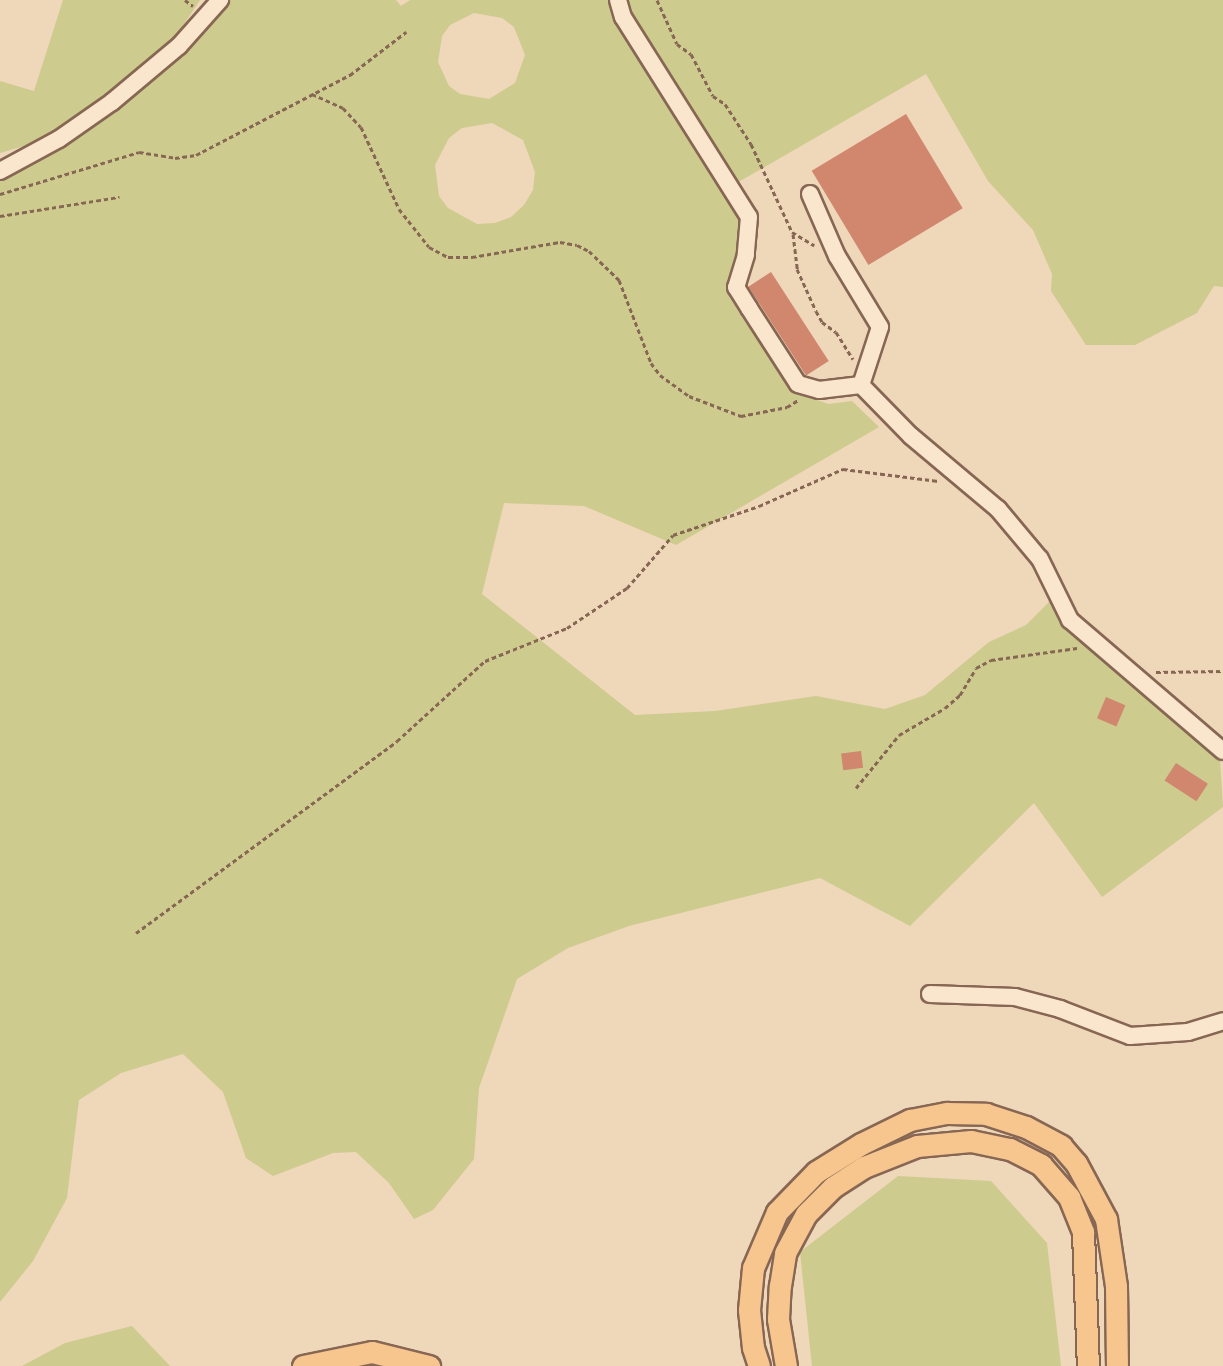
<!DOCTYPE html>
<style>
body{margin:0}
#map{position:relative;width:1223px;height:1366px;overflow:hidden;background:#efd7ba;font-family:"Libre Baskerville",serif}
div>[style]{position:absolute}
[style*='--x']{left:calc(var(--x)*1px);top:calc(var(--y)*1px);width:calc(var(--w)*1px);rotate:calc(var(--a)*1deg)}
.green>*{inset:0;background:#cdcb8e}
.building>*{inset:0;background:#d0876e;transform-origin:0 0}
.path>*{height:3px;margin-top:-1.5px;transform-origin:0;background:repeating-linear-gradient(90deg,#876754 0 4.5px,transparent 0 7.5px)}
.roads{filter:drop-shadow(2px 0 #876754) drop-shadow(-2px 0 #876754) drop-shadow(0 2px #876754) drop-shadow(0 -2px #876754)}
.minor>*{height:16px;margin:-8px;padding:0 8px;transform-origin:8px;border-radius:8px;background:#fae6cd}
.major>*{height:21px;margin:-10.5px;padding:0 10.5px;transform-origin:10.5px;border-radius:10.5px;background:#f6c68e}
span{translate:-50% -50%;white-space:nowrap;text-align:center;line-height:1.15;-webkit-text-stroke:6px #f7e3ca;paint-order:stroke}
</style>
<div id="map">
<div class="green">
<div style="clip-path:polygon(63px 0,200px 0,175px 38px,104px 99px,41px 141px,0 153px,0 81px,34px 91px)"></div>
<div style="clip-path:polygon(evenodd,229px 0,396px 0,401px 6px,410px 0,613px 0,755px 237px,727px 293px,743px 319px,799px 393px,828px 404px,852px 401px,879px 427px,676px 545px,584px 506px,504px 503px,482px 594px,635px 715px,715px 711px,816px 696px,885px 709px,925px 695px,989px 642px,1026px 625px,1055px 596px,1149px 701px,1220px 759px,1223px 807px,1102px 897px,1034px 803px,910px 926px,820px 878px,629px 926px,568px 948px,517px 979px,479px 1088px,474px 1159px,433px 1210px,414px 1219px,389px 1183px,356px 1152px,333px 1153px,273px 1176px,246px 1158px,223px 1092px,183px 1054px,121px 1073px,79px 1100px,67px 1198px,33px 1261px,0 1302px,0 170px,198px 34px,229px 0,474px 13px,502px 18px,514px 27px,525px 55px,515px 83px,489px 99px,460px 94px,449px 86px,438px 62px,442px 36px,450px 25px,474px 13px,229px 0,492px 123px,523px 140px,535px 172px,533px 190px,524px 205px,511px 217px,495px 223px,477px 224px,448px 208px,439px 196px,435px 165px,449px 138px,462px 128px,492px 123px)"></div>
<div style="clip-path:polygon(625px 0,1223px 0,1223px 287px,1214px 286px,1197px 313px,1135px 345px,1086px 345px,1051px 291px,1052px 274px,1033px 230px,988px 181px,926px 74px,735px 184px)"></div>
<div style="clip-path:polygon(898px 1176px,991px 1181px,1047px 1243px,1061px 1366px,812px 1366px,800px 1252px)"></div>
<div style="clip-path:polygon(132px 1326px,170px 1366px,22px 1366px,65px 1343px)"></div>
</div>
<div class="building">
<div style="left:906px;top:114px;width:110px;height:110px;rotate:59deg"></div>
<div style="left:771px;top:272px;width:106px;height:27px;rotate:57deg"></div>
<div style="left:1106px;top:697px;width:21px;height:23px;rotate:23deg"></div>
<div style="left:861px;top:751px;width:17px;height:20px;rotate:83deg"></div>
<div style="left:1176px;top:763px;width:38px;height:21px;rotate:33deg"></div>
</div>
<div class="path">
<div style="--x:185;--y:0;--w:10;--a:37"></div>
<div style="--x:657;--y:0;--w:48;--a:65.6"></div>
<div style="--x:677;--y:44;--w:17;--a:36"></div>
<div style="--x:691;--y:54;--w:47;--a:62.4"></div>
<div style="--x:713;--y:96;--w:14;--a:34"></div>
<div style="--x:725;--y:104;--w:48;--a:57"></div>
<div style="--x:751;--y:144;--w:97;--a:65"></div>
<div style="--x:792;--y:232;--w:26;--a:31"></div>
<div style="--x:312;--y:94;--w:34;--a:24"></div>
<div style="--x:343;--y:108;--w:26;--a:47"></div>
<div style="--x:361;--y:127;--w:90;--a:65.1"></div>
<div style="--x:399;--y:209;--w:48;--a:51.7"></div>
<div style="--x:429;--y:247;--w:21;--a:28"></div>
<div style="--x:448;--y:257;--w:24;--a:0"></div>
<div style="--x:472;--y:257;--w:89;--a:-9.7"></div>
<div style="--x:560;--y:242;--w:17;--a:10"></div>
<div style="--x:577;--y:245;--w:13;--a:27"></div>
<div style="--x:589;--y:251;--w:42;--a:44"></div>
<div style="--x:619;--y:280;--w:89;--a:68.9"></div>
<div style="--x:651;--y:363;--w:15;--a:53"></div>
<div style="--x:660;--y:375;--w:36;--a:36"></div>
<div style="--x:689;--y:396;--w:56;--a:21"></div>
<div style="--x:741;--y:416;--w:47;--a:-11.1"></div>
<div style="--x:787;--y:407;--w:13;--a:-32"></div>
<div style="--x:0;--y:194;--w:145;--a:-16.8"></div>
<div style="--x:139;--y:152;--w:36;--a:9"></div>
<div style="--x:175;--y:158;--w:21;--a:-8"></div>
<div style="--x:196;--y:155;--w:174;--a:-27.5"></div>
<div style="--x:350;--y:75;--w:71;--a:-37.5"></div>
<div style="--x:0;--y:216;--w:121;--a:-9.1"></div>
<div style="--x:793;--y:234;--w:35;--a:83"></div>
<div style="--x:797;--y:269;--w:46;--a:65.7"></div>
<div style="--x:816;--y:311;--w:13;--a:61"></div>
<div style="--x:822;--y:322;--w:17;--a:36"></div>
<div style="--x:836;--y:332;--w:32;--a:58"></div>
<div style="--x:1156;--y:672;--w:67;--a:-0.9"></div>
<div style="--x:856;--y:788;--w:68;--a:-50.9"></div>
<div style="--x:899;--y:735;--w:53;--a:-30.4"></div>
<div style="--x:945;--y:708;--w:20;--a:-41"></div>
<div style="--x:960;--y:695;--w:31;--a:-59"></div>
<div style="--x:976;--y:668;--w:17;--a:-28"></div>
<div style="--x:991;--y:660;--w:87;--a:-7.9"></div>
<div style="--x:136;--y:933;--w:324;--a:-36.3"></div>
<div style="--x:397;--y:741;--w:119;--a:-42.3"></div>
<div style="--x:485;--y:661;--w:88;--a:-21.9"></div>
<div style="--x:567;--y:628;--w:72;--a:-33.7"></div>
<div style="--x:627;--y:588;--w:70;--a:-49"></div>
<div style="--x:673;--y:535;--w:91;--a:-18.6"></div>
<div style="--x:759;--y:506;--w:92;--a:-23.8"></div>
<div style="--x:843;--y:469;--w:96;--a:7.2"></div>
</div>
<div class="roads">
<div class="minor">
<div style="--x:618;--y:0;--w:18;--a:74"></div>
<div style="--x:623;--y:17;--w:236;--a:57.8"></div>
<div style="--x:749;--y:217;--w:38;--a:95"></div>
<div style="--x:746;--y:255;--w:34;--a:107"></div>
<div style="--x:736;--y:287;--w:25;--a:58"></div>
<div style="--x:749;--y:308;--w:90;--a:57.2"></div>
<div style="--x:798;--y:384;--w:22;--a:16"></div>
<div style="--x:819;--y:390;--w:42;--a:-6.8"></div>
<div style="--x:0;--y:171;--w:67;--a:-28.5"></div>
<div style="--x:59;--y:139;--w:65;--a:-34.9"></div>
<div style="--x:112;--y:102;--w:87;--a:-39.9"></div>
<div style="--x:179;--y:46;--w:62;--a:-48.3"></div>
<div style="--x:810;--y:194;--w:68;--a:66.5"></div>
<div style="--x:837;--y:256;--w:83;--a:58.8"></div>
<div style="--x:880;--y:327;--w:61;--a:108.1"></div>
<div style="--x:861;--y:385;--w:71;--a:45.6"></div>
<div style="--x:911;--y:436;--w:114;--a:40"></div>
<div style="--x:998;--y:509;--w:65;--a:50"></div>
<div style="--x:1040;--y:559;--w:68;--a:63.8"></div>
<div style="--x:1070;--y:620;--w:201;--a:40.6"></div>
<div style="--x:930;--y:994;--w:85;--a:2"></div>
<div style="--x:1015;--y:997;--w:47;--a:14.9"></div>
<div style="--x:1060;--y:1009;--w:75;--a:21.1"></div>
<div style="--x:1130;--y:1036;--w:58;--a:-3.9"></div>
<div style="--x:1188;--y:1032;--w:37;--a:-17"></div>
</div>
<div class="major">
<div style="--x:303;--y:1366;--w:70;--a:-11.5"></div>
<div style="--x:372;--y:1352;--w:59;--a:13.8"></div>
<div style="--x:759;--y:1366;--w:19;--a:-108"></div>
<div style="--x:753;--y:1348;--w:38;--a:-96"></div>
<div style="--x:749;--y:1310;--w:42;--a:-84.6"></div>
<div style="--x:753;--y:1268;--w:61;--a:-66.8"></div>
<div style="--x:777;--y:1212;--w:56;--a:-45.7"></div>
<div style="--x:816;--y:1172;--w:53;--a:-31.9"></div>
<div style="--x:861;--y:1144;--w:55;--a:-26.1"></div>
<div style="--x:910;--y:1120;--w:38;--a:-11"></div>
<div style="--x:947;--y:1113;--w:39;--a:1"></div>
<div style="--x:986;--y:1114;--w:42;--a:18"></div>
<div style="--x:1026;--y:1127;--w:40;--a:28"></div>
<div style="--x:1061;--y:1146;--w:23;--a:49"></div>
<div style="--x:1076;--y:1163;--w:64;--a:61.8"></div>
<div style="--x:1106;--y:1219;--w:68;--a:81.5"></div>
<div style="--x:1116;--y:1286;--w:80;--a:89.3"></div>
<div style="--x:786;--y:1366;--w:48;--a:-99.7"></div>
<div style="--x:778;--y:1319;--w:33;--a:-87"></div>
<div style="--x:780;--y:1286;--w:33;--a:-81"></div>
<div style="--x:785;--y:1253;--w:44;--a:-61.7"></div>
<div style="--x:806;--y:1214;--w:38;--a:-45"></div>
<div style="--x:833;--y:1187;--w:37;--a:-33"></div>
<div style="--x:864;--y:1167;--w:57;--a:-21.6"></div>
<div style="--x:917;--y:1146;--w:54;--a:-5.3"></div>
<div style="--x:971;--y:1141;--w:40;--a:12"></div>
<div style="--x:1010;--y:1149;--w:35;--a:27"></div>
<div style="--x:1041;--y:1165;--w:43;--a:48.8"></div>
<div style="--x:1069;--y:1197;--w:38;--a:68"></div>
<div style="--x:1083;--y:1232;--w:134;--a:87.9"></div>
</div>
</div>
</div>
